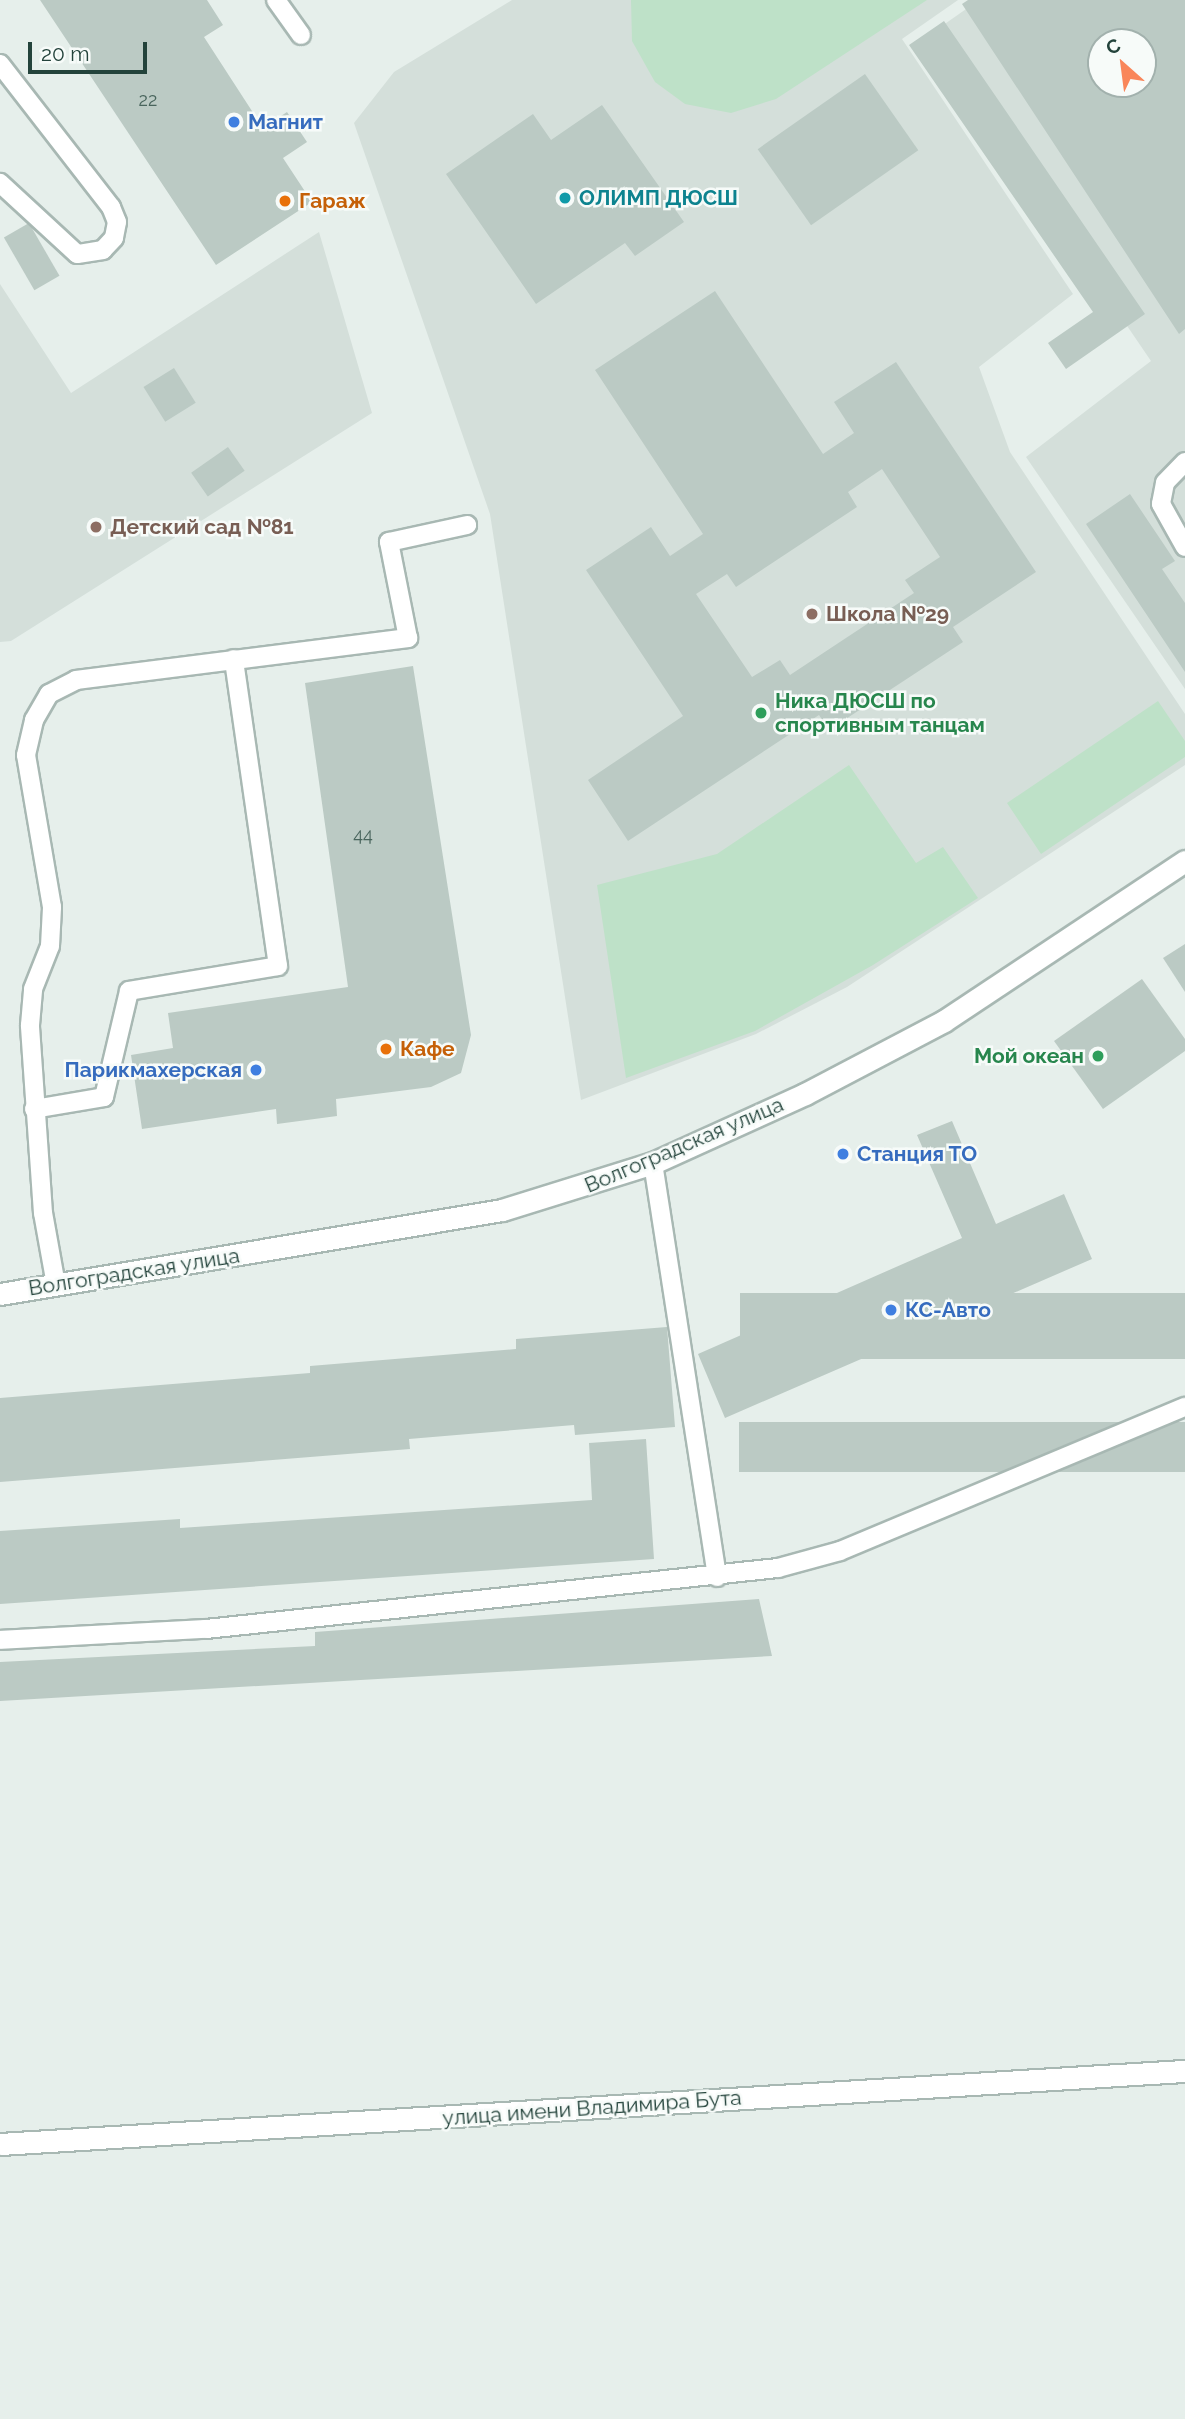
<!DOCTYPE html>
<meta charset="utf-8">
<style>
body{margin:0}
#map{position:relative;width:1185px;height:2419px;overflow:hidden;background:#e6efeb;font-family:Raleway,sans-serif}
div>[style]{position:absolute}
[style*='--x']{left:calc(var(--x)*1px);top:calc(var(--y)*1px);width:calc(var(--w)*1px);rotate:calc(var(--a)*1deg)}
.built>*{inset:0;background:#d4dfda}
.green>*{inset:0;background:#bee1c8}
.building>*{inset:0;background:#bbcac4;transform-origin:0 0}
.roads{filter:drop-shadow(2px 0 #a8b8b3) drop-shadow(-2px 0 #a8b8b3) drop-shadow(0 2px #a8b8b3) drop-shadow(0 -2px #a8b8b3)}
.service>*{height:18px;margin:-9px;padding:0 9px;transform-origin:9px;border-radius:9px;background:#fff}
.minor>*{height:21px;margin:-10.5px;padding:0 10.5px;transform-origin:10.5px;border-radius:10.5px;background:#fff}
.dots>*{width:19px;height:19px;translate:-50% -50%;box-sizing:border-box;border:4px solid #f7fbf9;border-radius:50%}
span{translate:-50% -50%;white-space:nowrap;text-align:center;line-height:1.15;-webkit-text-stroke:5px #f7fbf9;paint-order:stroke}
.number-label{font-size:18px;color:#49655d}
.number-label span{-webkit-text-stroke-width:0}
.shop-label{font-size:21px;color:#366cbe;font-weight:700}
.left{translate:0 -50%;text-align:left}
.right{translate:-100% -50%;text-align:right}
.culture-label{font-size:21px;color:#0d838f;font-weight:700}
.food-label{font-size:21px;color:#c56008;font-weight:700}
.education-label{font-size:21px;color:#785e54;font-weight:700}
.leisure-label{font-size:21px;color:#27864d;font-weight:700}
.street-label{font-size:21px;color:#23433b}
.north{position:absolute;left:1087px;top:28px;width:70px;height:70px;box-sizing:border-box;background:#f7fbf9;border:2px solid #a2b1ad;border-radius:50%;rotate:332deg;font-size:19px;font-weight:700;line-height:28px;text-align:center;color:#23433b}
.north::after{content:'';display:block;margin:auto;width:24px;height:32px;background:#f9865a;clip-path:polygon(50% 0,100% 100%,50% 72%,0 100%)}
.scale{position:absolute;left:28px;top:42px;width:119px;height:32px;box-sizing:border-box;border:4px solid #23433b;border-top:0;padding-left:9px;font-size:21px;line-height:24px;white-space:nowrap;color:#23433b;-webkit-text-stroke:5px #f7fbf9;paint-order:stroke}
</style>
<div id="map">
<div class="built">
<div style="clip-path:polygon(512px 0,958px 0,902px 39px,1073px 294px,979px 367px,1010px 452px,1185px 714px,1185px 765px,847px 987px,756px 1034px,581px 1100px,490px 514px,354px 123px,394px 72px)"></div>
<div style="clip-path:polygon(evenodd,979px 0,1185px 0,1185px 689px,1026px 457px,1151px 361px,929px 35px,979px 0,1101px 42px,1143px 42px,1143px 84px,1101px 84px,1101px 42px)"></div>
<div style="clip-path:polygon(319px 232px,372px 413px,11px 641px,0 642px,0 284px,71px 393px)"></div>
</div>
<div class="green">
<div style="clip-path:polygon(631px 0,927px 0,776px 99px,731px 113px,685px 104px,655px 82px,632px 41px)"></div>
<div style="clip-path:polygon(1158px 701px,1185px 741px,1185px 757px,1041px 854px,1007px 803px)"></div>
<div style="clip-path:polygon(849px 765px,916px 863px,943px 847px,978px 898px,873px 965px,755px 1031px,626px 1078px,597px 885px,717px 854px)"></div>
</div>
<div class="building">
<div style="clip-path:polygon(40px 0,207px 0,223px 25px,204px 37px,263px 128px,287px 112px,307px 142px,283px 158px,312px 202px,216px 265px)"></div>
<div style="clip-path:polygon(evenodd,968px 0,1185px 0,1185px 329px,1179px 334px,962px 4px,968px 0,1101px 42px,1143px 42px,1143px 84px,1101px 84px,1101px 42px)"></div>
<div style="clip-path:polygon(944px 21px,1145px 314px,1066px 369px,1048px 343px,1093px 312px,909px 45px)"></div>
<div style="left:865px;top:74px;width:93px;height:131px;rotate:55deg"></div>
<div style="clip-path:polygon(602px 105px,684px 222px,635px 256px,625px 243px,536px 304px,446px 174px,533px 114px,551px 140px)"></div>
<div style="left:29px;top:223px;width:61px;height:29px;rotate:60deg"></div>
<div style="clip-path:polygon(evenodd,715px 291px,823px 454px,854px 433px,834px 402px,896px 362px,1036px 572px,953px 627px,963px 642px,829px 730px,819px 715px,628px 841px,588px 780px,683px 716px,586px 570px,651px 527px,670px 556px,703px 534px,595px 370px,715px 291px,882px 469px,940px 557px,905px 580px,914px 593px,790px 675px,780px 660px,752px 677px,696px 594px,727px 574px,736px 587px,857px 507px,848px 492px,882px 469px)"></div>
<div style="left:174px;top:368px;width:41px;height:36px;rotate:58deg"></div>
<div style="left:228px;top:447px;width:29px;height:45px;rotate:55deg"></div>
<div style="clip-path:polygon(1130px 494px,1175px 561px,1162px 569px,1185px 603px,1185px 672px,1086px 524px)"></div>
<div style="clip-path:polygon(413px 666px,471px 1035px,461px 1073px,431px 1087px,336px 1099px,337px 1116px,277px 1124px,276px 1109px,142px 1129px,131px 1055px,173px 1048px,168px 1013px,348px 987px,305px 683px)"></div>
<div style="clip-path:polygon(1185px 944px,1185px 992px,1163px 958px)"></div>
<div style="clip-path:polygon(1142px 979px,1185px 1039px,1185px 1051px,1103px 1109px,1054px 1041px)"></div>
<div style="clip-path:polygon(952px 1121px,996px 1224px,1064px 1194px,1092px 1259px,725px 1418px,698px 1354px,962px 1238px,917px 1135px)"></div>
<div style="left:1185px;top:1293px;width:66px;height:445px;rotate:90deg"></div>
<div style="clip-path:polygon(667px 1327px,675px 1427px,575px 1435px,574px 1425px,409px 1439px,410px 1449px,0 1482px,0 1398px,310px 1373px,310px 1366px,516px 1349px,516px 1339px)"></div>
<div style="left:1185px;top:1422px;width:50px;height:446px;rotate:90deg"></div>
<div style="clip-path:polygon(646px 1439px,654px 1559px,0 1604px,0 1531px,180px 1519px,180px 1528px,592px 1500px,589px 1443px)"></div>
<div style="clip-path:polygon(759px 1599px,772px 1656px,0 1701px,0 1662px,315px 1646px,315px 1632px)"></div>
</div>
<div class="roads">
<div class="service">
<div style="--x:276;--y:0;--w:43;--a:54.5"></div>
<div style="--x:0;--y:64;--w:181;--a:52.2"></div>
<div style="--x:111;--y:207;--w:16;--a:68"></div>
<div style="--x:117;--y:222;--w:16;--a:101"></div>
<div style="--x:114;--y:238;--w:16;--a:133"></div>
<div style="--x:103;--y:250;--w:26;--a:171"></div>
<div style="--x:77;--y:254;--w:105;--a:-137.3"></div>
<div style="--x:1185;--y:462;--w:29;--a:134"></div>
<div style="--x:1165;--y:483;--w:21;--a:101"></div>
<div style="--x:1161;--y:504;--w:49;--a:60.8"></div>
<div style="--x:34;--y:1109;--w:71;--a:-9.7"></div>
<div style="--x:104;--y:1097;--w:109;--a:-76.7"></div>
<div style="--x:129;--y:991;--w:151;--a:-9.5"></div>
<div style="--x:278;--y:966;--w:310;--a:-98.2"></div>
<div style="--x:653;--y:1163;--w:419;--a:81.2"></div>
<div style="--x:56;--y:1285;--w:73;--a:-100.2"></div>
<div style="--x:43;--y:1213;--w:188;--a:-94"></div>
<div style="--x:30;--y:1025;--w:36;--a:-85"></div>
<div style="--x:33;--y:989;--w:46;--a:-68.4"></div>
<div style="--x:50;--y:946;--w:39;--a:-87"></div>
<div style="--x:52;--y:907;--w:154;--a:-99.7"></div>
<div style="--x:26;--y:755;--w:36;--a:-77"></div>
<div style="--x:34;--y:720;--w:30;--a:-60"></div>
<div style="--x:49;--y:694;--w:30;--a:-27"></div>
<div style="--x:76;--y:680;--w:335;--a:-7.2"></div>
<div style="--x:408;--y:638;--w:98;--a:-101.2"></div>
<div style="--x:389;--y:542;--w:80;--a:-12.3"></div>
<div style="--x:0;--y:1640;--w:206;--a:-3.1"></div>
<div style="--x:206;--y:1629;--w:575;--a:-6.09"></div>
<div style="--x:778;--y:1568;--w:64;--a:-15.3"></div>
<div style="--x:840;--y:1551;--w:374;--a:-22.7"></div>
</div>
<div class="minor">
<div style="--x:0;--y:1294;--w:509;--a:-9.5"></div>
<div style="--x:502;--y:1210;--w:158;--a:-17.3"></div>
<div style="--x:653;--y:1163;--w:167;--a:-24.4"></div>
<div style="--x:805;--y:1094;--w:157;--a:-27.7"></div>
<div style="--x:944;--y:1021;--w:289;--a:-33.6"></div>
<div style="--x:0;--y:2144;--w:1187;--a:-3.53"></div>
</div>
</div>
<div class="dots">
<div style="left:234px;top:122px;background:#3f7fe0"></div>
<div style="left:565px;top:198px;background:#0f9aa8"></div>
<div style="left:285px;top:201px;background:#e8710a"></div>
<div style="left:96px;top:527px;background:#8d6e63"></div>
<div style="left:812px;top:614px;background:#8d6e63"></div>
<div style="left:761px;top:713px;background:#2e9e5b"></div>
<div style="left:386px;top:1049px;background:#e8710a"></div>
<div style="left:1098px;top:1056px;background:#2e9e5b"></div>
<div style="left:256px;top:1070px;background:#3f7fe0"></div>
<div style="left:843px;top:1154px;background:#3f7fe0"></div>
<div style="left:891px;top:1310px;background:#3f7fe0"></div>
</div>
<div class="number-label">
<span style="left:148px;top:100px">22</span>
<span style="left:363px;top:835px">44</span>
</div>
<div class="shop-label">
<span class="left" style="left:248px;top:122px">Магнит</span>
<span class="right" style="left:242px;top:1070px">Парикмахерская</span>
<span class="left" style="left:857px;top:1154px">Станция ТО</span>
<span class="left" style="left:905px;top:1310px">КС-Авто</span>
</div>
<div class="culture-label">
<span class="left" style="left:579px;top:198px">ОЛИМП ДЮСШ</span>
</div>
<div class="food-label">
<span class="left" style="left:299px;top:201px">Гараж</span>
<span class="left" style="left:400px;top:1049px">Кафе</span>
</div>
<div class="education-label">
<span class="left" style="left:110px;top:527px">Детский сад №81</span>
<span class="left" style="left:826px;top:614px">Школа №29</span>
</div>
<div class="leisure-label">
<span class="left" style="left:775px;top:713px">Ника ДЮСШ по<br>спортивным танцам</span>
<span class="right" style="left:1084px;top:1056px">Мой океан</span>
</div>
<div class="street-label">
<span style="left:684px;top:1145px;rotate:-23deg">Волгоградская улица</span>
<span style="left:134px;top:1272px;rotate:-9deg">Волгоградская улица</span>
<span style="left:592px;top:2108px;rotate:-4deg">улица имени Владимира Бута</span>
</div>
<div class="north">С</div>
<div class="scale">20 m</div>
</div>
